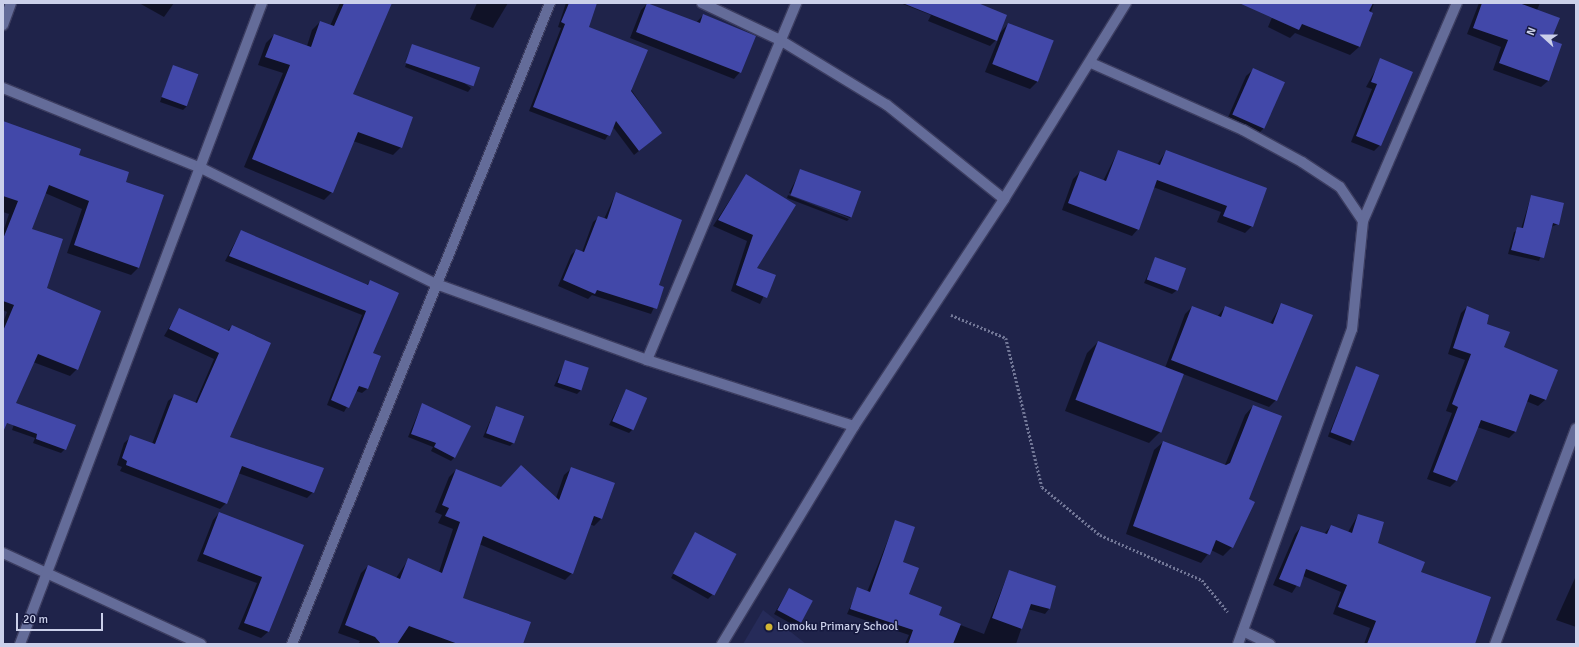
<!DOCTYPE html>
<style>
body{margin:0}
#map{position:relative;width:1579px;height:647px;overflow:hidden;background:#1f234a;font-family:Signika,sans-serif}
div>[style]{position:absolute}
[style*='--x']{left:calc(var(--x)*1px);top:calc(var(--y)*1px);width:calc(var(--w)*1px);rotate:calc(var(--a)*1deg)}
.built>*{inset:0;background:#262b59}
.shadow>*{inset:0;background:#0007;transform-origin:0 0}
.building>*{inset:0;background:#4248a9;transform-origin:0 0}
.path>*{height:2.5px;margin-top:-1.25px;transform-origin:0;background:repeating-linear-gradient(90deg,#727797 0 2px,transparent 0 4px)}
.roads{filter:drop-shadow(1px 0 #3c3d60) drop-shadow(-1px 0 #3c3d60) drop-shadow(0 1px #3c3d60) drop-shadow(0 -1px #3c3d60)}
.minor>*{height:10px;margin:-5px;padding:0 5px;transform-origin:5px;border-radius:5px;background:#646c99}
.dots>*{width:11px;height:11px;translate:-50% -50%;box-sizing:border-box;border:2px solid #16193f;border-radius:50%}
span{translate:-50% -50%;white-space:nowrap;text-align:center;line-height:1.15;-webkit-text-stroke:3px #16193f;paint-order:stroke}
.poi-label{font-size:12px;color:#cbd0ea}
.left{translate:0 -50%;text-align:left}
.frame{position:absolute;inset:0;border:4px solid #cbd0ea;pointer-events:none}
.north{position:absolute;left:1523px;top:16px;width:40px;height:40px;-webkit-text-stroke:3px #16193f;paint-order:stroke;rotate:291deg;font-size:11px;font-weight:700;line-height:16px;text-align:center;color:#cbd0ea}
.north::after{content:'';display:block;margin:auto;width:14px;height:18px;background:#cbd0ea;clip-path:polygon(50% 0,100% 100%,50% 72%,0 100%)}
.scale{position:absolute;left:16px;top:613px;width:87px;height:18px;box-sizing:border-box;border:2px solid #cbd0ea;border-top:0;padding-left:5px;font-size:12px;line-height:14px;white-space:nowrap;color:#cbd0ea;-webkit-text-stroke:3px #16193f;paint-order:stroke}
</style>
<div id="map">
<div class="built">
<div style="clip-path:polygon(763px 610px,806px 644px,743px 644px)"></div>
</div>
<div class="shadow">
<div style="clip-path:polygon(139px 3px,174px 3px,164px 17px)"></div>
<div style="clip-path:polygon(340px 3px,387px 3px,351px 95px,401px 147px,393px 155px,353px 141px,332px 192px,324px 200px,244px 167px,283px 73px,258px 65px,266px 43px,274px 35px,307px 46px,312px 30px,320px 22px,330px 26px)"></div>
<div style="clip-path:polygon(477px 3px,508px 3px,493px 28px,470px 19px)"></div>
<div style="clip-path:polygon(566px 3px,590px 3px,588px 27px,661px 133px,634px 155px,613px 127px,605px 140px,529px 111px,561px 28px,558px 27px)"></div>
<div style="clip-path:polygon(900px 3px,974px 3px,1005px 15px,998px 35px,1008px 24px,1053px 42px,1037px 82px,1030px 89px,985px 72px,999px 37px,990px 46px,928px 21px,931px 15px)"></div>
<div style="clip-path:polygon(1278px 3px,1374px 3px,1359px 47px,1350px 55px,1295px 33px,1290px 38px,1268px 27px)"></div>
<div style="clip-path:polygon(1479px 3px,1540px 3px,1537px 10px,1550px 40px,1561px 44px,1548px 81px,1541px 87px,1493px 70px,1501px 47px,1467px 34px)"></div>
<div style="clip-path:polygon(647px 4px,696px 23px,703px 15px,740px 72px,734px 79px,630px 38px,641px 10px)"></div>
<div style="clip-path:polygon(413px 45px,471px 88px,468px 92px,405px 67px,412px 48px,402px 67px)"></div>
<div style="clip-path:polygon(1381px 60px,1380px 145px,1374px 151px,1351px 142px,1372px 89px,1366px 87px)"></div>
<div style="clip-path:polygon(173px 66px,187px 106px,183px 110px,160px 102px)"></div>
<div style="clip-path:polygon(1254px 69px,1264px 128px,1256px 136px,1226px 122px,1246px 76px)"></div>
<div style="clip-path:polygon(3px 122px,77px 155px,124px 183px,138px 268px,131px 275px,67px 253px,82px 209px,45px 193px,30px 230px,45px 289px,77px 369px,70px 376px,33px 362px,3px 413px,3px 323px,7px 312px,3px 310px,3px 232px,9px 214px,3px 212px)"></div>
<div style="clip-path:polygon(1118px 151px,1157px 165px,1166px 151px,1252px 226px,1245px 233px,1217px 222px,1221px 212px,1153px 187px,1138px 229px,1132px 236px,1062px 210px,1073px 179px,1080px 172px,1103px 181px)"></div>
<div style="clip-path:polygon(801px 170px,860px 191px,850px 218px,789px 193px)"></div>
<div style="clip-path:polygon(746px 175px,795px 205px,756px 268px,774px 275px,760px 304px,731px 291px,747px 241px,713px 226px)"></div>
<div style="clip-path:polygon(616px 193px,657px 286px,663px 288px,651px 314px,592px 295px,588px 299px,558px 286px,571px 255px,576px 250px,582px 252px,593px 222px,599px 217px,604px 219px)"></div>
<div style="clip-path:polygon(788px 195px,849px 219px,847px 221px,787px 198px)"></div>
<div style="clip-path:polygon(1531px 196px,1558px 224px,1551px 227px,1539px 261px,1508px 254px,1514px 232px,1521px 229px)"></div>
<div style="clip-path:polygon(241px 231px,366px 286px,370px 281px,372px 354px,367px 389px,362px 393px,356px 391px,344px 412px,327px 405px,362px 315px,225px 261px)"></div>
<div style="clip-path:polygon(1156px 258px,1176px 291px,1172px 294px,1144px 283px)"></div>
<div style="clip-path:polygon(1281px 304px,1276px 400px,1269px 407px,1183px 374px,1160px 432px,1149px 443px,1065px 411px,1087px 353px,1098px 342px,1165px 368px,1185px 314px,1192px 307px,1217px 317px,1225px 307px,1270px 324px)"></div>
<div style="clip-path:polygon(1467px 307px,1503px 348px,1557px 371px,1545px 400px,1538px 406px,1526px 401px,1516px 431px,1509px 438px,1477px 427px,1456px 481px,1450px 487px,1427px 479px,1452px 413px,1446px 411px,1465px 360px,1448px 354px,1461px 313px)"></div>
<div style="clip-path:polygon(180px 309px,227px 331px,232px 326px,229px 437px,313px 492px,307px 498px,238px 473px,226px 503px,220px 509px,120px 471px,122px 467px,117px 465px,124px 443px,131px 437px,152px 444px,168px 401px,175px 395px,195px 403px,214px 359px,164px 336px)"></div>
<div style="clip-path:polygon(566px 361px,581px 390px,577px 394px,554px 386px)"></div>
<div style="left:1356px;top:367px;width:24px;height:75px;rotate:22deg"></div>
<div style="clip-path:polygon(626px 391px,633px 429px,629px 433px,609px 425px)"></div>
<div style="clip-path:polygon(422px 404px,455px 457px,451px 461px,431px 451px,433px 447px,408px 437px)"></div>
<div style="clip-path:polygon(1253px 406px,1248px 499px,1232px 547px,1223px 556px,1211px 550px,1201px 563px,1126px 534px,1154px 450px,1163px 442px,1225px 465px,1245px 415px)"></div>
<div style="clip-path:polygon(496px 407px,514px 442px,510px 446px,483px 437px)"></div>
<div style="clip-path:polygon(19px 410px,65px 449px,61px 453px,33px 443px,35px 438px,12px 430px)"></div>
<div style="clip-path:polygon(572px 468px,601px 519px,594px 526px,590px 524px,572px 573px,565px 580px,479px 544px,462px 598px,522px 644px,358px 644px,360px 641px,338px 633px,361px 573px,368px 566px,396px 578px,408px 560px,439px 572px,453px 529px,438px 523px,442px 515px,435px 512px,449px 477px,456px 470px,501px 488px,556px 498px,564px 475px)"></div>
<div style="clip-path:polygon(219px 513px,303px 545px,268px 632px,261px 638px,238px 629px,257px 583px,197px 561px,213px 520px)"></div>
<div style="clip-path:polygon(1358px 515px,1377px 544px,1419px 573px,1467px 644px,1364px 644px,1370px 628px,1333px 614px,1341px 592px,1303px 576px,1292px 593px,1273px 585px,1295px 534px,1301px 527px,1324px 534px,1331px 526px,1348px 532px)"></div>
<div style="clip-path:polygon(895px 522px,908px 595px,937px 616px,984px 634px,1009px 571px,1055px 587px,1049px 609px,1045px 614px,1028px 609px,1016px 644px,905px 644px,909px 635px,847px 614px,856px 594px,867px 592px)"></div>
<div style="clip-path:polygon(695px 533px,712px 595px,708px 599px,671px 578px)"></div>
<div style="clip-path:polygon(1575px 578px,1576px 578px,1576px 627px,1556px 620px)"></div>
<div style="clip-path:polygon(789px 589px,800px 623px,797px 627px,774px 614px)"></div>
</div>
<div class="building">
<div style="clip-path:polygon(344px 3px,392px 3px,353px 94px,413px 117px,402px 148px,358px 132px,333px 193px,252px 159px,290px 65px,265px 57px,274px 34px,311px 47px,320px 21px,334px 26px)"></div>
<div style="clip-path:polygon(569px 3px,597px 3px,589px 27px,648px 50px,631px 91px,662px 133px,639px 151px,616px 121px,610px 136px,533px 107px,565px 24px,561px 22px)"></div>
<div style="clip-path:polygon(647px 3px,700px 23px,703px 14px,756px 36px,741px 73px,636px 32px)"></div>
<div style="clip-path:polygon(978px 3px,1007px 15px,997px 41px,905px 4px)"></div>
<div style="clip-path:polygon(1239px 3px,1373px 3px,1369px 11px,1373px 13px,1360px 47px,1302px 24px,1299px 30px)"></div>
<div style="clip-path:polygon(1482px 3px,1519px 3px,1560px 18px,1551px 40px,1562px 44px,1549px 81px,1499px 63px,1508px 40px,1473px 28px)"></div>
<div style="left:1008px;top:23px;width:49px;height:44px;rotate:21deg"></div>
<div style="left:412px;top:44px;width:72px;height:20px;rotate:19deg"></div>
<div style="clip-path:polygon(1380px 58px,1413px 72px,1381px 146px,1356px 136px,1377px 84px,1371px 82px)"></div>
<div style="left:173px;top:65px;width:27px;height:34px;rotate:20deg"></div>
<div style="left:1253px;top:68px;width:35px;height:51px;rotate:24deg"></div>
<div style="clip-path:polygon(3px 121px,81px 149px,79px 155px,129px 172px,126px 182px,164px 195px,139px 268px,74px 245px,89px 201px,49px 185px,32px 229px,63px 239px,47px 288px,101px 311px,78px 370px,38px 354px,16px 403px,76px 425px,66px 450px,36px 439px,37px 434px,7px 423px,3px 432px,3px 331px,14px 305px,3px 301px,3px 239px,18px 201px,3px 196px)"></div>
<div style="clip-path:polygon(1118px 150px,1160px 165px,1166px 150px,1267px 188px,1253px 227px,1223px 216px,1227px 206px,1157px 180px,1139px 230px,1068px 203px,1080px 171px,1106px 181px)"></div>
<div style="left:800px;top:169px;width:65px;height:28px;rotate:20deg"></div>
<div style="clip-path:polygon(746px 174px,796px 205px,757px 268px,776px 275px,767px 298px,736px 285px,753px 235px,718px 220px)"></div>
<div style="clip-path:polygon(616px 192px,682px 220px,659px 285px,664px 287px,657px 309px,597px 290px,595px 294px,563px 280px,576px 249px,584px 252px,598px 216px,607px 219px)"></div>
<div style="clip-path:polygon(1531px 195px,1564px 203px,1559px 225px,1553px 223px,1544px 258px,1511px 250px,1517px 227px,1523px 228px)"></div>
<div style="clip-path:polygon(241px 230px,368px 285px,370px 280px,399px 293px,373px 353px,381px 356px,368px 389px,359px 386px,349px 408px,331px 400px,366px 311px,229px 256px)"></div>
<div style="left:1155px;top:257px;width:33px;height:24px;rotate:20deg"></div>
<div style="clip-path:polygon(1281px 303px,1313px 315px,1277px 401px,1171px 360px,1192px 306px,1221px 317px,1225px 306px,1273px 324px)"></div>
<div style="clip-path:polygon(1467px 306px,1489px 315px,1487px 324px,1510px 332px,1504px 347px,1558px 370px,1546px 400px,1530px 394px,1516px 432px,1481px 420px,1457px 481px,1433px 472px,1458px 407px,1452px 404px,1471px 354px,1453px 348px)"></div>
<div style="clip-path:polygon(179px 308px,229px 331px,232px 325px,271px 343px,230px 437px,324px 468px,314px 493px,242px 466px,227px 504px,126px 465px,127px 461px,122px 458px,130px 435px,155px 444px,174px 394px,197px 403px,219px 353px,169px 329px)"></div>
<div style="left:1098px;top:341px;width:92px;height:63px;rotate:21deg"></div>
<div style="left:565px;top:360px;width:25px;height:24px;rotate:18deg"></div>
<div style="left:1356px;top:366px;width:25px;height:71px;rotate:21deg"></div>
<div style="left:626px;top:389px;width:23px;height:35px;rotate:23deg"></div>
<div style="clip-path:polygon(422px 403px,471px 426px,455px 458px,434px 447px,436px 443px,411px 434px)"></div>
<div style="clip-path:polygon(1253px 405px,1282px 416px,1249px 499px,1255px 502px,1233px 548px,1216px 540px,1210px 555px,1133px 526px,1163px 441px,1226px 465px,1230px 463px)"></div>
<div style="left:496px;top:406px;width:30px;height:29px;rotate:20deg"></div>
<div style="clip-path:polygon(521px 465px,559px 500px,571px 467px,615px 483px,602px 519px,594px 516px,573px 574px,483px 536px,463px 598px,531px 622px,523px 644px,458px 644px,409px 626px,397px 644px,381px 644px,375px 637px,345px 625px,368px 565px,400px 579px,408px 558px,442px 573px,460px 522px,445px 516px,449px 508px,442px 505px,456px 469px,501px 487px)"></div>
<div style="clip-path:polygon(219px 512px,304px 545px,269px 632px,244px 623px,262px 577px,203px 554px)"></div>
<div style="clip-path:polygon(1358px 514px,1384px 522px,1378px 543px,1425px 562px,1421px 572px,1491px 597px,1475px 644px,1367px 644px,1376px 621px,1338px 607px,1347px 585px,1306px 569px,1300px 587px,1279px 579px,1301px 526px,1327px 534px,1331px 525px,1352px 533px)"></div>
<div style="clip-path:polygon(895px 520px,915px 527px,903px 562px,919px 568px,909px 594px,942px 607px,939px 615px,961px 624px,953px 644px,908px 644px,913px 630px,850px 609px,857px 587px,870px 592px)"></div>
<div style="left:695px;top:532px;width:47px;height:47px;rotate:28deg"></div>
<div style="clip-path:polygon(1009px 570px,1056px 586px,1050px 609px,1031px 604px,1022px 629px,992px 618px)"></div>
<div style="left:789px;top:588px;width:27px;height:25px;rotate:28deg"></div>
</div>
<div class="path">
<div style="--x:951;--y:315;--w:60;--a:22.7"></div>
<div style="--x:1006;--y:338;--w:153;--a:76.4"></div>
<div style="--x:1042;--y:487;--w:75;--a:39.6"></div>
<div style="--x:1100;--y:535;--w:111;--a:23.8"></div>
<div style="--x:1202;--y:580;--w:41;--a:50.9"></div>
</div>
<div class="roads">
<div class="minor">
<div style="--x:702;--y:3;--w:86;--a:25.4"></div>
<div style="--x:780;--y:40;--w:125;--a:31.3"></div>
<div style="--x:887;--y:105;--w:150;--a:38.8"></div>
<div style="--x:3;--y:25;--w:23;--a:-70"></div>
<div style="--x:1091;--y:63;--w:166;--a:23.8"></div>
<div style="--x:1243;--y:130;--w:67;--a:28.5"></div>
<div style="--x:1302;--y:162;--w:45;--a:33.3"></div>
<div style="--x:1340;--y:187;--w:41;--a:55.9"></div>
<div style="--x:1363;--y:221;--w:109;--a:95.8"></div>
<div style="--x:1352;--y:329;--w:335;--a:109.9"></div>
<div style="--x:3;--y:88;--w:214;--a:22"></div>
<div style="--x:201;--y:168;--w:262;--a:26.3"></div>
<div style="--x:436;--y:284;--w:224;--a:19.8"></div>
<div style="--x:647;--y:360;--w:217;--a:17.7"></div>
<div style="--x:1363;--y:221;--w:237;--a:-66.7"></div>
<div style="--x:647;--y:360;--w:387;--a:-67.3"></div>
<div style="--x:3;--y:553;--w:218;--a:24.7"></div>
<div style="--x:1243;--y:631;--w:30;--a:26"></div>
<div style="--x:20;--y:644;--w:685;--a:-69.32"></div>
<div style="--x:292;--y:644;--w:691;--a:-68.08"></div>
<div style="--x:722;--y:644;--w:255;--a:-58.8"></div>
<div style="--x:854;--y:426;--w:272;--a:-56.5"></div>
<div style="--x:1004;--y:199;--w:231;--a:-58.1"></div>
<div style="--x:1495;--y:644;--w:230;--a:-69.4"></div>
</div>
</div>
<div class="dots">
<div style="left:769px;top:627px;background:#d3b635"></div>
</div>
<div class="poi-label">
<span class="left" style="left:777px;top:627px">Lomoku Primary School</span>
</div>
<div class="frame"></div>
<div class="north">N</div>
<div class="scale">20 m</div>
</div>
